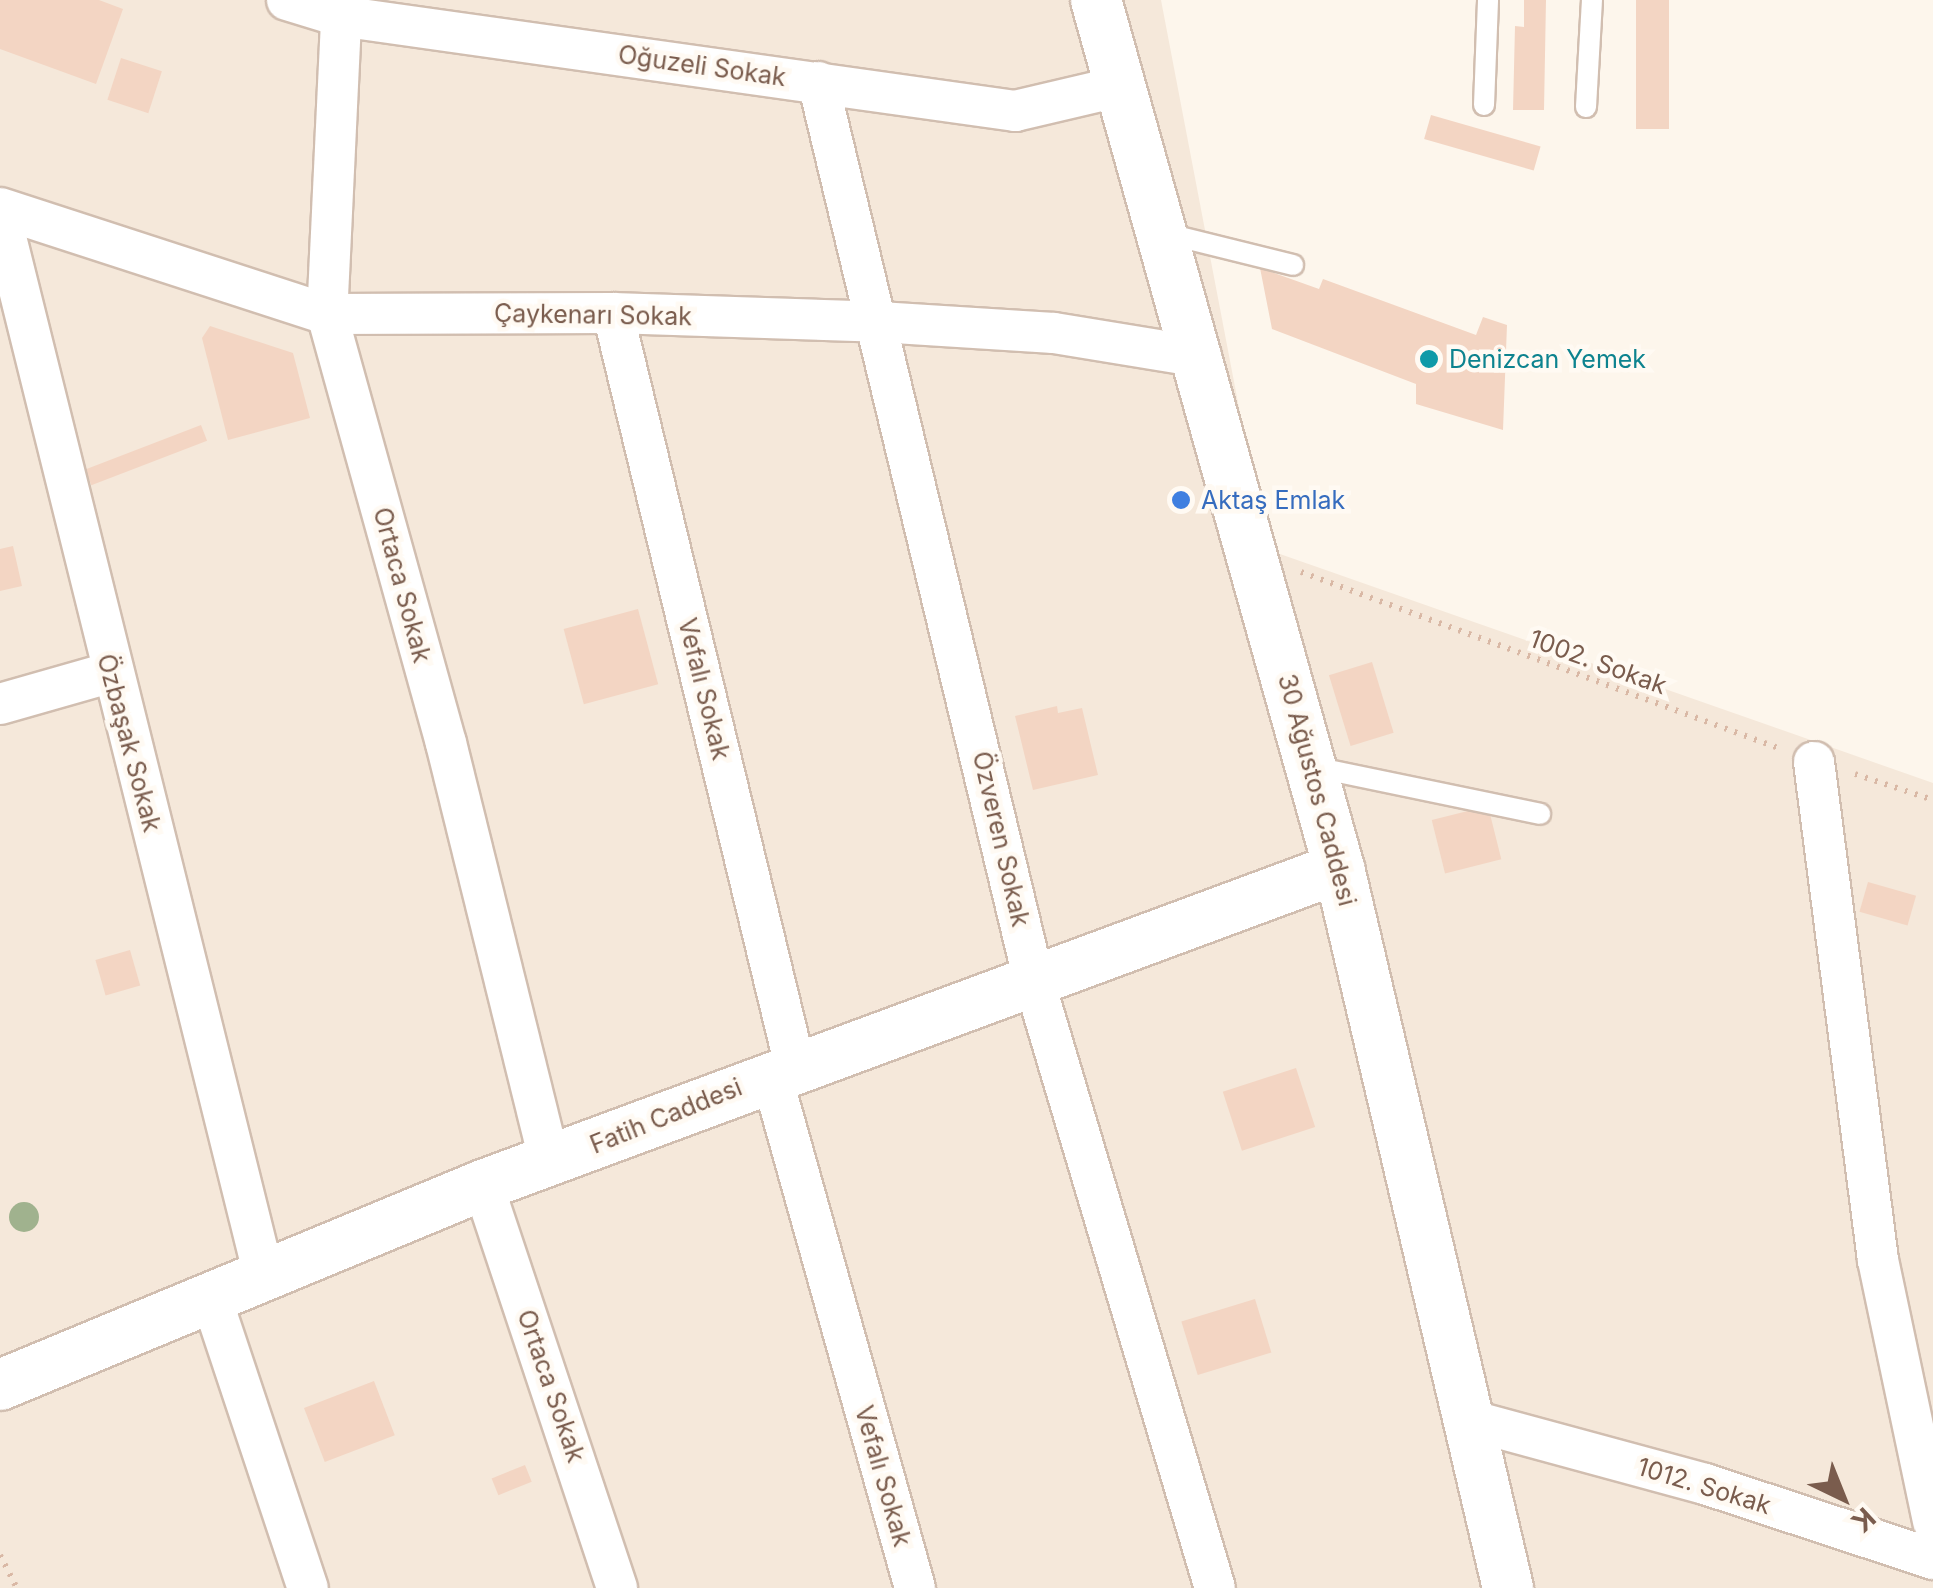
<!DOCTYPE html>
<meta charset="utf-8">
<style>
body{margin:0}
#map{position:relative;width:1933px;height:1588px;overflow:hidden;background:#fdf6ec;font-family:Inter,sans-serif}
div>[style]{position:absolute}
[style*='--x']{left:calc(var(--x)*1px);top:calc(var(--y)*1px);width:calc(var(--w)*1px);rotate:calc(var(--a)*1deg)}
.residential>*{inset:0;background:#f5e8da}
.building>*{inset:0;background:#f3d5c3;transform-origin:0 0}
.path>*{height:6px;margin-top:-3px;transform-origin:0;background:repeating-linear-gradient(90deg,#d9b8a5 0 2.5px,transparent 0 10.5px)}
.roads{filter:drop-shadow(2px 0 #d1beb0) drop-shadow(-2px 0 #d1beb0) drop-shadow(0 2px #d1beb0) drop-shadow(0 -2px #d1beb0)}
.service>*{height:20px;margin:-10px;padding:0 10px;transform-origin:10px;border-radius:10px;background:#fff}
.minor>*{height:40px;margin:-20px;padding:0 20px;transform-origin:20px;border-radius:20px;background:#fff}
.tertiary>*{height:50px;margin:-25px;padding:0 25px;transform-origin:25px;border-radius:25px;background:#fff}
.trees>*{width:30px;height:30px;margin:-15px;border-radius:50%;background:#a0b28e}
.dots>*{width:28px;height:28px;translate:-50% -50%;box-sizing:border-box;border:5px solid #fffaf3;border-radius:50%}
span{translate:-50% -50%;white-space:nowrap;text-align:center;line-height:1.15;-webkit-text-stroke:9px #fffaf3;paint-order:stroke}
.street-label{font-size:25px;color:#7a5c4d}
.culture-label{font-size:25px;color:#0d838f}
.left{translate:0 -50%;text-align:left}
.shop-label{font-size:25px;color:#366cbe}
.north{position:absolute;left:1793px;top:1448px;width:100px;height:100px;-webkit-text-stroke:8px #fffaf3;paint-order:stroke;rotate:137deg;font-size:28px;font-weight:700;line-height:40px;text-align:center;color:#7a5c4d}
.north::after{content:'';display:block;margin:auto;width:35px;height:45px;background:#7a5c4d;clip-path:polygon(50% 0,100% 100%,50% 72%,0 100%)}
</style>
<div id="map">
<div class="residential">
<div style="clip-path:polygon(0 0,1161px 0,1266px 549px,1933px 783px,1933px 1588px,0 1588px)"></div>
</div>
<div class="building">
<div style="clip-path:polygon(0 0,99px 0,123px 9px,96px 84px,0 49px)"></div>
<div style="clip-path:polygon(1524px 0,1546px 0,1544px 110px,1513px 110px,1515px 26px,1524px 27px)"></div>
<div style="left:1636px;top:0;width:33px;height:129px"></div>
<div style="left:121px;top:58px;width:43px;height:44px;rotate:18deg"></div>
<div style="left:1431px;top:115px;width:114px;height:25px;rotate:16deg"></div>
<div style="clip-path:polygon(1260px 268px,1319px 289px,1323px 279px,1476px 335px,1483px 317px,1507px 325px,1503px 430px,1416px 404px,1416px 384px,1272px 329px)"></div>
<div style="clip-path:polygon(210px 326px,293px 353px,310px 418px,228px 440px,202px 338px)"></div>
<div style="left:201px;top:425px;width:17px;height:124px;rotate:69deg"></div>
<div style="clip-path:polygon(13px 546px,22px 586px,0 591px,0 549px)"></div>
<div style="left:638px;top:609px;width:78px;height:77px;rotate:75deg"></div>
<div style="left:1372px;top:662px;width:74px;height:45px;rotate:73deg"></div>
<div style="clip-path:polygon(1057px 706px,1058px 713px,1082px 708px,1098px 775px,1033px 790px,1015px 716px)"></div>
<div style="left:1488px;top:806px;width:55px;height:58px;rotate:76deg"></div>
<div style="left:1868px;top:882px;width:50px;height:31px;rotate:16deg"></div>
<div style="left:130px;top:950px;width:37px;height:36px;rotate:74deg"></div>
<div style="left:1296px;top:1068px;width:62px;height:77px;rotate:72deg"></div>
<div style="left:1255px;top:1299px;width:56px;height:77px;rotate:73deg"></div>
<div style="left:374px;top:1381px;width:58px;height:75px;rotate:69deg"></div>
<div style="left:525px;top:1465px;width:18px;height:36px;rotate:68deg"></div>
</div>
<div class="path">
<div style="--x:1301;--y:572;--w:512;--a:20.24"></div>
<div style="--x:1855;--y:774;--w:82;--a:18.4"></div>
<div style="--x:0;--y:1555;--w:37;--a:63"></div>
</div>
<div class="roads">
<div class="service">
<div style="--x:1484;--y:105;--w:105;--a:-87.8"></div>
<div style="--x:1586;--y:107;--w:107;--a:-86.8"></div>
<div style="--x:1164;--y:233;--w:133;--a:13.9"></div>
<div style="--x:1314;--y:767;--w:231;--a:11.7"></div>
</div>
<div class="minor">
<div style="--x:287;--y:0;--w:54;--a:17.1"></div>
<div style="--x:339;--y:16;--w:683;--a:8"></div>
<div style="--x:1015;--y:111;--w:105;--a:-13.2"></div>
<div style="--x:342;--y:0;--w:314;--a:92.7"></div>
<div style="--x:327;--y:314;--w:445;--a:74.5"></div>
<div style="--x:446;--y:743;--w:432;--a:76.1"></div>
<div style="--x:818;--y:82;--w:925;--a:76.49"></div>
<div style="--x:1034;--y:981;--w:633;--a:73.4"></div>
<div style="--x:0;--y:208;--w:344;--a:18"></div>
<div style="--x:327;--y:314;--w:286;--a:-0.2"></div>
<div style="--x:613;--y:313;--w:266;--a:1.9"></div>
<div style="--x:879;--y:322;--w:175;--a:3.6"></div>
<div style="--x:1054;--y:333;--w:149;--a:9.3"></div>
<div style="--x:0;--y:213;--w:1091;--a:76.05"></div>
<div style="--x:613;--y:313;--w:775;--a:76.41"></div>
<div style="--x:0;--y:704;--w:113;--a:-15.9"></div>
<div style="--x:1814;--y:762;--w:502;--a:82.68"></div>
<div style="--x:1878;--y:1260;--w:267;--a:78.1"></div>
<div style="--x:771;--y:1074;--w:534;--a:74.35"></div>
<div style="--x:483;--y:1185;--w:425;--a:71.6"></div>
<div style="--x:210;--y:1294;--w:310;--a:71.6"></div>
<div style="--x:1473;--y:1421;--w:240;--a:15.2"></div>
<div style="--x:1705;--y:1484;--w:240;--a:18.2"></div>
</div>
<div class="tertiary">
<div style="--x:1096;--y:0;--w:901;--a:74.36"></div>
<div style="--x:1339;--y:868;--w:740;--a:76.79"></div>
<div style="--x:0;--y:1385;--w:523;--a:-22.49"></div>
<div style="--x:483;--y:1185;--w:913;--a:-20.32"></div>
</div>
</div>
<div class="trees">
<div style="left:24px;top:1217px"></div>
</div>
<div class="dots">
<div style="left:1429px;top:359px;background:#0f9aa8"></div>
<div style="left:1181px;top:500px;background:#3f7fe0"></div>
</div>
<div class="street-label">
<span style="left:702px;top:66px;rotate:8deg">Oğuzeli Sokak</span>
<span style="left:593px;top:315px;rotate:1deg">Çaykenarı Sokak</span>
<span style="left:402px;top:585px;rotate:75deg">Ortaca Sokak</span>
<span style="left:1598px;top:662px;rotate:20deg">1002. Sokak</span>
<span style="left:704px;top:689px;rotate:76deg">Vefalı Sokak</span>
<span style="left:129px;top:743px;rotate:75deg">Özbaşak Sokak</span>
<span style="left:1317px;top:790px;rotate:75deg">30 Ağustos Caddesi</span>
<span style="left:1001px;top:839px;rotate:77deg">Özveren Sokak</span>
<span style="left:666px;top:1116px;rotate:-22deg">Fatih Caddesi</span>
<span style="left:551px;top:1386px;rotate:71deg">Ortaca Sokak</span>
<span style="left:883px;top:1476px;rotate:74deg">Vefalı Sokak</span>
<span style="left:1704px;top:1486px;rotate:17deg">1012. Sokak</span>
</div>
<div class="culture-label">
<span class="left" style="left:1449px;top:359px">Denizcan Yemek</span>
</div>
<div class="shop-label">
<span class="left" style="left:1201px;top:500px">Aktaş Emlak</span>
</div>
<div class="north">K</div>
</div>
